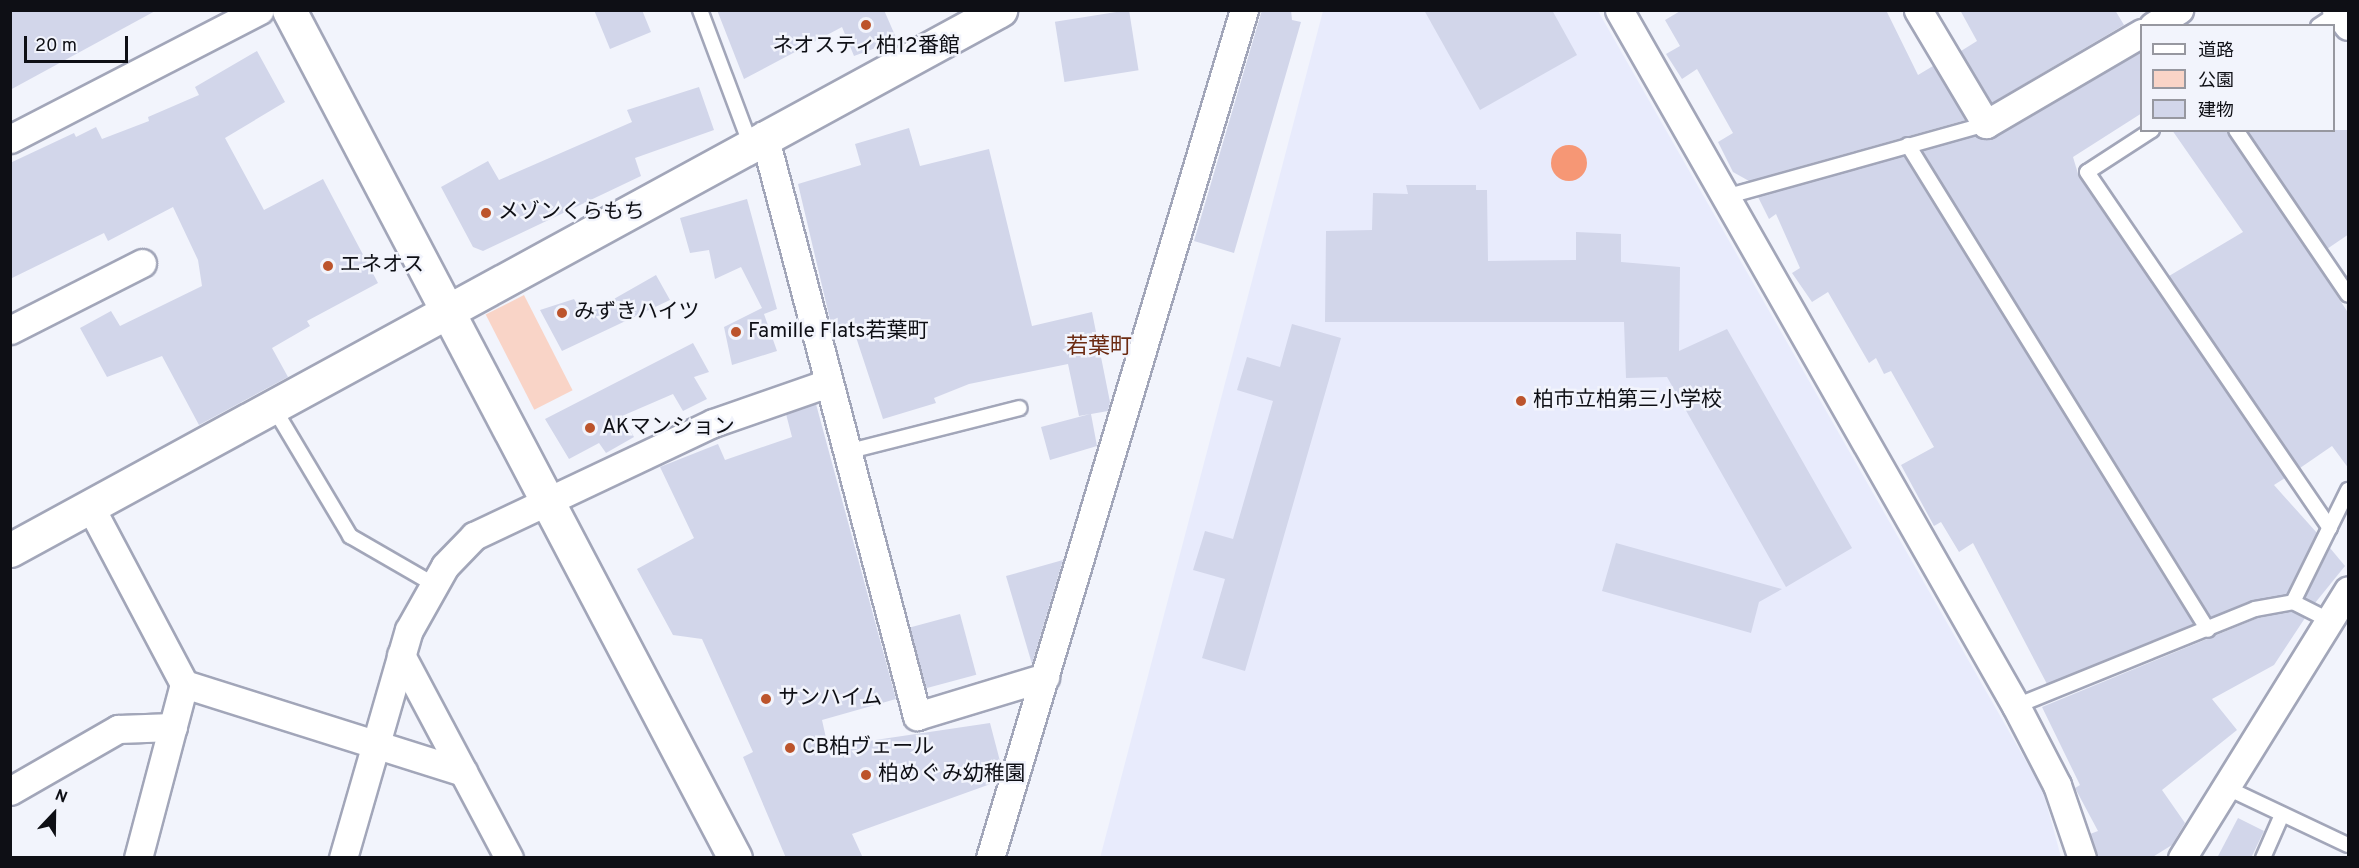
<!DOCTYPE html>
<meta charset="utf-8">
<style>
body{margin:0}
#map{position:relative;width:2359px;height:868px;overflow:hidden;background:#f2f4fc;font-family:Overpass,"Noto Sans JP",sans-serif}
div>[style]{position:absolute}
[style*='--x']{left:calc(var(--x)*1px);top:calc(var(--y)*1px);width:calc(var(--w)*1px);rotate:calc(var(--a)*1deg)}
.built>*{inset:0;background:#e8ebfc}
.green>*{inset:0;background:#f9d4c7;transform-origin:0 0}
.water>*{inset:0;background:#f69775}
.round{border-radius:50%}
.building>*{inset:0;background:#d2d6ea;transform-origin:0 0}
.roads{filter:drop-shadow(2px 0 #a2a6b9) drop-shadow(-2px 0 #a2a6b9) drop-shadow(0 2px #a2a6b9) drop-shadow(0 -2px #a2a6b9)}
.lane>*{height:14px;margin:-7px;padding:0 7px;transform-origin:7px;border-radius:7px;background:#fff}
.street>*{height:27px;margin:-13.5px;padding:0 13.5px;transform-origin:13.5px;border-radius:13.5px;background:#fff}
.secondary>*{height:33px;margin:-16.5px;padding:0 16.5px;transform-origin:16.5px;border-radius:16.5px;background:#fff}
.dots>*{width:16px;height:16px;translate:-50% -50%;box-sizing:border-box;border:3px solid #f2f4fc;border-radius:50%}
span{translate:-50% -50%;white-space:nowrap;text-align:center;line-height:1.15;-webkit-text-stroke:5px #f2f4fc;paint-order:stroke}
.poi-label{font-size:21px;color:#0e0f15}
.left{translate:0 -50%;text-align:left}
.neighbourhood-label{font-size:22px;color:#6c2b12}
.frame{position:absolute;inset:0;border:12px solid #0e0f15;pointer-events:none}
.legend{position:absolute;left:2140px;top:24px;width:195px;height:108px;box-sizing:border-box;background:#f2f4fc;border:2px solid #9798a0;margin:0;padding:8px 10px;list-style:none;font-size:18px;color:#0e0f15}
.legend li{display:flex;align-items:center;gap:12px;height:30px}
.legend b{width:30px;border:2px solid #9798a0}
.north{position:absolute;left:24px;top:784px;width:60px;height:60px;-webkit-text-stroke:4px #f2f4fc;paint-order:stroke;rotate:22deg;font-size:16px;font-weight:700;line-height:24px;text-align:center;color:#0e0f15}
.north::after{content:'';display:block;margin:auto;width:21px;height:27px;background:#0e0f15;clip-path:polygon(50% 0,100% 100%,50% 72%,0 100%)}
.scale{position:absolute;left:24px;top:36px;width:104px;height:27px;box-sizing:border-box;border:3px solid #0e0f15;border-top:0;padding-left:8px;font-size:18px;line-height:21px;white-space:nowrap;color:#0e0f15;-webkit-text-stroke:4px #f2f4fc;paint-order:stroke}
</style>
<div id="map">
<div class="built">
<div style="clip-path:polygon(1323px 11px,1598px 11px,2043px 791px,2061px 857px,1100px 858px)"></div>
</div>
<div class="green">
<div style="left:524px;top:295px;width:107px;height:43px;rotate:63deg"></div>
</div>
<div class="water">
<div class="round" style="left:1551px;top:145px;width:36px;height:36px"></div>
</div>
<div class="building">
<div style="clip-path:polygon(10px 10px,157px 10px,10px 90px)"></div>
<div style="clip-path:polygon(594px 10px,642px 10px,651px 32px,610px 49px)"></div>
<div style="clip-path:polygon(717px 10px,884px 10px,897px 40px,854px 56px,842px 27px,744px 79px)"></div>
<div style="left:1129px;top:10px;width:61px;height:75px;rotate:81deg"></div>
<div style="clip-path:polygon(1262px 10px,1291px 10px,1292px 20px,1301px 22px,1234px 253px,1194px 241px)"></div>
<div style="clip-path:polygon(1424px 10px,1552px 10px,1577px 55px,1480px 110px)"></div>
<div style="clip-path:polygon(1682px 10px,1886px 10px,1918px 75px,1933px 66px,1966px 120px,1749px 181px,1733px 172px,1718px 142px,1733px 133px,1697px 69px,1682px 79px,1666px 54px,1680px 46px,1665px 20px)"></div>
<div style="clip-path:polygon(1960px 10px,2115px 10px,2124px 25px,1992px 103px,1961px 51px,1977px 41px)"></div>
<div style="clip-path:polygon(257px 51px,285px 102px,225px 138px,264px 210px,323px 179px,378px 283px,307px 321px,310px 326px,272px 348px,288px 377px,199px 425px,162px 356px,107px 377px,80px 328px,111px 311px,120px 326px,202px 286px,198px 260px,173px 207px,108px 241px,104px 233px,10px 279px,10px 163px,74px 133px,76px 137px,96px 127px,102px 139px,149px 121px,148px 117px,199px 95px,195px 87px)"></div>
<div style="clip-path:polygon(2141px 52px,2142px 113px,2073px 157px,2079px 177px,2285px 478px,2274px 485px,2317px 533px,2287px 594px,2211px 617px,1922px 151px,1976px 136px,1994px 138px)"></div>
<div style="clip-path:polygon(699px 87px,714px 130px,635px 158px,641px 176px,483px 251px,473px 247px,441px 187px,488px 161px,499px 180px,632px 122px,627px 110px)"></div>
<div style="clip-path:polygon(909px 128px,920px 166px,989px 149px,1032px 326px,1092px 312px,1110px 402px,1108px 411px,1091px 414px,1097px 446px,1050px 460px,1041px 427px,1090px 414px,1079px 416px,1068px 364px,969px 384px,934px 398px,936px 403px,883px 419px,854px 331px,847px 324px,832px 328px,798px 184px,861px 165px,855px 144px)"></div>
<div style="clip-path:polygon(2172px 130px,2227px 130px,2349px 314px,2349px 469px,2332px 446px,2300px 468px,2169px 276px,2243px 232px)"></div>
<div style="clip-path:polygon(2247px 130px,2349px 130px,2349px 234px,2327px 249px)"></div>
<div style="clip-path:polygon(1904px 156px,2194px 624px,2047px 684px,1973px 543px,1959px 552px,1941px 522px,1934px 526px,1901px 465px,1934px 447px,1891px 371px,1884px 374px,1876px 358px,1869px 363px,1828px 292px,1812px 302px,1792px 273px,1800px 268px,1776px 214px,1769px 219px,1758px 197px)"></div>
<div style="clip-path:polygon(1406px 185px,1476px 185px,1476px 190px,1487px 190px,1488px 261px,1576px 260px,1576px 232px,1621px 234px,1621px 262px,1680px 267px,1679px 351px,1727px 329px,1852px 548px,1786px 587px,1667px 377px,1626px 378px,1624px 322px,1325px 322px,1326px 231px,1372px 230px,1373px 193px,1408px 194px)"></div>
<div style="clip-path:polygon(747px 199px,777px 309px,764px 314px,777px 351px,732px 365px,724px 327px,762px 308px,741px 267px,715px 279px,709px 250px,690px 253px,680px 218px)"></div>
<div style="clip-path:polygon(656px 275px,670px 300px,562px 351px,540px 310px,574px 299px,584px 316px)"></div>
<div style="clip-path:polygon(1292px 324px,1341px 338px,1245px 671px,1202px 658px,1225px 579px,1193px 570px,1205px 531px,1233px 539px,1273px 401px,1237px 390px,1247px 357px,1280px 367px)"></div>
<div style="clip-path:polygon(693px 343px,709px 372px,694px 377px,707px 399px,683px 411px,673px 394px,622px 416px,634px 437px,606px 453px,599px 443px,569px 459px,545px 419px)"></div>
<div style="clip-path:polygon(816px 404px,896px 699px,822px 720px,828px 747px,990px 723px,1001px 765px,996px 782px,852px 834px,863px 858px,786px 858px,743px 757px,753px 752px,702px 639px,673px 635px,637px 569px,694px 538px,660px 467px,718px 444px,725px 460px,792px 437px,786px 414px)"></div>
<div style="clip-path:polygon(1616px 543px,1782px 589px,1759px 602px,1751px 633px,1602px 591px)"></div>
<div style="clip-path:polygon(2330px 548px,2345px 566px,2315px 603px,2305px 598px)"></div>
<div style="clip-path:polygon(1063px 560px,1032px 664px,1006px 576px)"></div>
<div style="clip-path:polygon(2292px 611px,2305px 618px,2274px 665px,2212px 699px,2237px 730px,2162px 790px,2185px 823px,2172px 845px,2151px 858px,2099px 858px,2090px 834px,2098px 831px,2075px 788px,2080px 785px,2042px 707px,2258px 618px)"></div>
<div style="left:960px;top:614px;width:63px;height:52px;rotate:75deg"></div>
<div style="clip-path:polygon(2238px 818px,2264px 831px,2251px 858px,2217px 858px)"></div>
</div>
<div class="roads">
<div class="lane">
<div style="--x:700;--y:10;--w:142;--a:69.4"></div>
<div style="--x:2318;--y:26;--w:24;--a:-33"></div>
<div style="--x:2152;--y:130;--w:77;--a:147.1"></div>
<div style="--x:2087;--y:172;--w:431;--a:55.7"></div>
<div style="--x:2236;--y:130;--w:199;--a:55.8"></div>
<div style="--x:1908;--y:145;--w:570;--a:58.26"></div>
<div style="--x:1725;--y:197;--w:271;--a:-15.6"></div>
<div style="--x:275;--y:410;--w:147;--a:59.2"></div>
<div style="--x:350;--y:536;--w:96;--a:30"></div>
<div style="--x:846;--y:452;--w:179;--a:-14.2"></div>
<div style="--x:2293;--y:602;--w:125;--a:-63.8"></div>
<div style="--x:2016;--y:706;--w:258;--a:-22.1"></div>
<div style="--x:2255;--y:609;--w:39;--a:-10"></div>
<div style="--x:2293;--y:602;--w:40;--a:26.6"></div>
<div style="--x:2223;--y:786;--w:138;--a:25.3"></div>
<div style="--x:2263;--y:858;--w:45;--a:-66.3"></div>
</div>
<div class="street">
<div style="--x:1619;--y:10;--w:801;--a:60.3"></div>
<div style="--x:2016;--y:706;--w:89;--a:62.6"></div>
<div style="--x:2057;--y:785;--w:77;--a:71.1"></div>
<div style="--x:1918;--y:10;--w:133;--a:59.2"></div>
<div style="--x:1986;--y:124;--w:181;--a:-30.3"></div>
<div style="--x:2336;--y:10;--w:20;--a:53"></div>
<div style="--x:2153;--y:26;--w:31;--a:-32"></div>
<div style="--x:764;--y:135;--w:601;--a:75.25"></div>
<div style="--x:917;--y:716;--w:134;--a:-16.9"></div>
<div style="--x:10;--y:139;--w:281;--a:-27.3"></div>
<div style="--x:10;--y:330;--w:148;--a:-26.9"></div>
<div style="--x:91;--y:508;--w:199;--a:62.1"></div>
<div style="--x:184;--y:684;--w:180;--a:104.8"></div>
<div style="--x:401;--y:655;--w:230;--a:62"></div>
<div style="--x:184;--y:684;--w:293;--a:17.5"></div>
<div style="--x:10;--y:791;--w:125;--a:-29.9"></div>
<div style="--x:118;--y:729;--w:55;--a:-2.1"></div>
<div style="--x:343;--y:858;--w:237;--a:-73.9"></div>
<div style="--x:409;--y:630;--w:73;--a:-60.6"></div>
<div style="--x:445;--y:566;--w:42;--a:-46"></div>
<div style="--x:474;--y:536;--w:264;--a:-25.3"></div>
<div style="--x:713;--y:423;--w:122;--a:-19.2"></div>
<div style="--x:990;--y:858;--w:885;--a:-73.33"></div>
<div style="--x:2182;--y:858;--w:315;--a:-58.2"></div>
</div>
<div class="secondary">
<div style="--x:289;--y:10;--w:958;--a:62.26"></div>
<div style="--x:10;--y:550;--w:1128;--a:-28.61"></div>
</div>
</div>
<div class="dots">
<div style="left:866px;top:25px;background:#bc542c"></div>
<div style="left:486px;top:213px;background:#bc542c"></div>
<div style="left:328px;top:266px;background:#bc542c"></div>
<div style="left:562px;top:313px;background:#bc542c"></div>
<div style="left:736px;top:332px;background:#bc542c"></div>
<div style="left:1521px;top:401px;background:#bc542c"></div>
<div style="left:590px;top:428px;background:#bc542c"></div>
<div style="left:766px;top:699px;background:#bc542c"></div>
<div style="left:790px;top:748px;background:#bc542c"></div>
<div style="left:866px;top:775px;background:#bc542c"></div>
</div>
<div class="poi-label">
<span style="left:866px;top:47px">ネオスティ柏12番館</span>
<span class="left" style="left:498px;top:213px">メゾンくらもち</span>
<span class="left" style="left:340px;top:266px">エネオス</span>
<span class="left" style="left:574px;top:313px">みずきハイツ</span>
<span class="left" style="left:748px;top:332px">Famille Flats若葉町</span>
<span class="left" style="left:1533px;top:401px">柏市立柏第三小学校</span>
<span class="left" style="left:602px;top:428px">AKマンション</span>
<span class="left" style="left:778px;top:699px">サンハイム</span>
<span class="left" style="left:802px;top:748px">CB柏ヴェール</span>
<span class="left" style="left:878px;top:775px">柏めぐみ幼稚園</span>
</div>
<div class="neighbourhood-label">
<span style="left:1099px;top:348px">若葉町</span>
</div>
<div class="frame"></div>
<ul class="legend">
<li><b style="height:8px;background:#fff"></b>道路</li>
<li><b style="height:16px;background:#f9d4c7"></b>公園</li>
<li><b style="height:16px;background:#d2d6ea"></b>建物</li>
</ul>
<div class="north">N</div>
<div class="scale">20 m</div>
</div>
